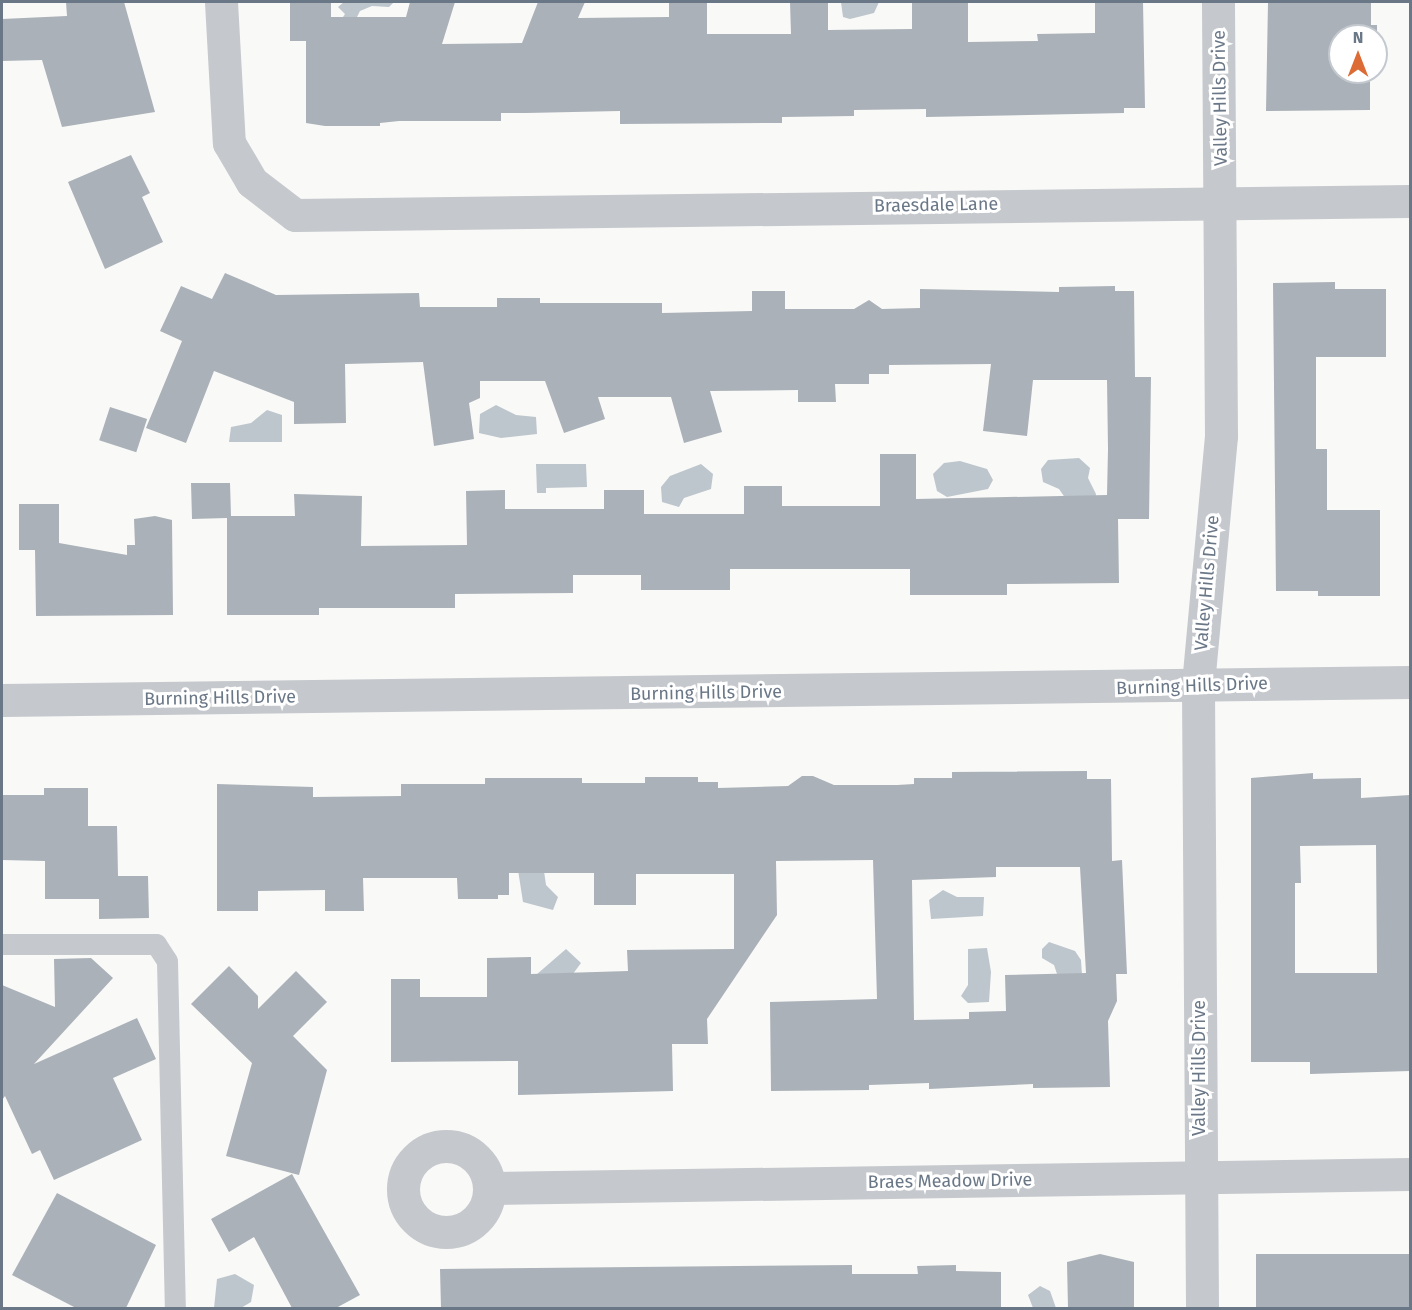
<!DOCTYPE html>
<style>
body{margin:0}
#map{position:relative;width:1412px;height:1310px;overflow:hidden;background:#f9f9f7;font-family:"Fira Sans",sans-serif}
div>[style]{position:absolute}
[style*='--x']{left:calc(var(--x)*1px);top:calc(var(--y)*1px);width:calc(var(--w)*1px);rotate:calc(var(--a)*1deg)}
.water>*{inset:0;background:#bdc6cc}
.building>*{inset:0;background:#aab1b8;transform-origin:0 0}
.lane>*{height:21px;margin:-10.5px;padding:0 10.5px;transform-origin:10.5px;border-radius:10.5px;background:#c5c8cc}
.street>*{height:33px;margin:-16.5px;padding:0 16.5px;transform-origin:16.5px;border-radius:16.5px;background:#c5c8cc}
.street>.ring{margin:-16.5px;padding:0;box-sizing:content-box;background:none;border:33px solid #c5c8cc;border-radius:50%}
span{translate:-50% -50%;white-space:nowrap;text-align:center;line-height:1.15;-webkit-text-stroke:6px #fff;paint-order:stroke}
.street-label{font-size:18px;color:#6a7787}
.frame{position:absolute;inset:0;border:3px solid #6a7787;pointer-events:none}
.north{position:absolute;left:1328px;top:24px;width:60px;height:60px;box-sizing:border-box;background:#fff;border:2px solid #c3c9cf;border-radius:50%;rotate:0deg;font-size:16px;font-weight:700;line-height:24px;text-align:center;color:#6a7787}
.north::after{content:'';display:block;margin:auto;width:21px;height:27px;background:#dc6b35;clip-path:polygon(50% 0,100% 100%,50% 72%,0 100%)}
</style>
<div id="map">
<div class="water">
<div style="clip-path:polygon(344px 2px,394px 2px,389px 7px,372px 6px,360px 11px,356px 19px,343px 17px,345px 14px,338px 7px)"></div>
<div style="clip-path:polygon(841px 2px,879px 2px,874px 13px,850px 19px,843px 17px)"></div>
<div style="clip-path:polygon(496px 405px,516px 415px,536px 417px,537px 434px,501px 438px,479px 433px,480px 414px)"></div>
<div style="clip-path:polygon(267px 410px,282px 415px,282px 442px,229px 442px,231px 427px,251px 423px)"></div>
<div style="clip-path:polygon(1079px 458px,1090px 468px,1088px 478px,1096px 494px,1095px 502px,1068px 502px,1059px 489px,1043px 482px,1041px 469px,1048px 460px)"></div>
<div style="clip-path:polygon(960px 461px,987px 469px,993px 480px,988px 489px,947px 497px,937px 491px,933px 474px,944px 463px)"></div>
<div style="clip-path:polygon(536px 464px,586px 464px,587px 487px,546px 488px,546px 493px,537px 493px)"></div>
<div style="clip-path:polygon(701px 464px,713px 474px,711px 489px,684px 498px,679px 507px,662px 502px,661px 487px,670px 476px)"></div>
<div style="clip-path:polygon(518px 870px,544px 871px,546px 885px,558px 897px,553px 910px,523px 902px)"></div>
<div style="clip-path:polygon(943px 890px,957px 897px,984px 897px,983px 916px,931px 919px,929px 900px)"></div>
<div style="clip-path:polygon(1049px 942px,1075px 951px,1081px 960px,1082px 975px,1057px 974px,1054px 965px,1042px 958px,1042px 949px)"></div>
<div style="clip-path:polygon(987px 948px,991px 972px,989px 1002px,968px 1003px,961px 996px,968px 985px,968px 949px)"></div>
<div style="clip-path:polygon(566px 949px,581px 963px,564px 986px,536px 975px)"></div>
<div style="clip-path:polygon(235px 1274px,254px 1285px,251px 1302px,241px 1308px,214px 1308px,217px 1279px)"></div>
<div style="clip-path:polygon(1040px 1286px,1050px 1291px,1056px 1308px,1033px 1308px,1028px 1295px)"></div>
</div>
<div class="building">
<div style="clip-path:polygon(66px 2px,124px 2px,155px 112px,62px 127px,42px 60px,2px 61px,2px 19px,67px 16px)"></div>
<div style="clip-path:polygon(290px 2px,331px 2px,331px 17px,406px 17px,410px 2px,455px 2px,442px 44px,522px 43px,538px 2px,585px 2px,578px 18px,669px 17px,669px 2px,707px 2px,707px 34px,791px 34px,790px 2px,828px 2px,828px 30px,912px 29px,912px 2px,968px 2px,968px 42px,1038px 41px,1037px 34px,1095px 33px,1095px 2px,1143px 2px,1145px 108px,1124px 108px,1124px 113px,926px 117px,926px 109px,854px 110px,854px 116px,782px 117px,782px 123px,620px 124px,620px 111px,526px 113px,501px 113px,501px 121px,399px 121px,380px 123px,380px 126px,325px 126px,306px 123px,306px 41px,290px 41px)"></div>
<div style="clip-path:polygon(1268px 2px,1371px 2px,1371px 25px,1377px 25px,1377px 59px,1376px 36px,1340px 36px,1340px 72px,1370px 72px,1370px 110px,1266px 111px)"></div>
<div style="clip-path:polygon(131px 155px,150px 193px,142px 197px,163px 242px,105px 269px,68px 182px)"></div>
<div style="clip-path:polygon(225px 273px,276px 295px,419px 293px,420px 307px,497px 307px,497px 298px,540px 298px,540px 303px,662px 303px,662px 313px,752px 311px,752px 291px,785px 291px,785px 309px,854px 309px,869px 300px,882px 309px,920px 308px,920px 289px,1059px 292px,1059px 287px,1115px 286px,1115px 291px,1134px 291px,1135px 377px,1151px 377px,1149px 519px,1118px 519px,1119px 583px,1007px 584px,1007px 595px,910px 595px,910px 569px,730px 569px,730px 590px,641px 590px,641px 575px,573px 575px,573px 593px,455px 594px,455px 608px,319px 608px,319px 615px,227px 615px,227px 518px,192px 519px,191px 483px,230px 483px,231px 516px,295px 516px,294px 494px,362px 496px,361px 546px,467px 545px,466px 491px,505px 490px,505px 509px,604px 509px,604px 490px,644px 490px,644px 514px,744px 514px,744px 486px,782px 486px,782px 506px,880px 506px,880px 454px,916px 454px,916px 499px,1107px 495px,1108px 449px,1107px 380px,1033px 380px,1027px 436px,983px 431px,991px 364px,889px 365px,889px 374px,869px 374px,869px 384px,835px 384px,836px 402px,798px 402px,798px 390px,710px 391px,722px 432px,684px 443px,671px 397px,598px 397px,605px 419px,564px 433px,545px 381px,480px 381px,480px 398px,469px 403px,474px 439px,434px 446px,423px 362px,345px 364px,346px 423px,294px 424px,294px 402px,214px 371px,186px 443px,146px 428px,182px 341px,160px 331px,181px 286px,212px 299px)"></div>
<div style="clip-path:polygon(1335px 282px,1335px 289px,1386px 289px,1386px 357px,1316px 357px,1316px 449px,1327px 449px,1327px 510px,1380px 510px,1380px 596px,1318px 596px,1318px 591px,1276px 591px,1273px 283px)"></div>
<div style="left:110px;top:407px;width:39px;height:35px;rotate:18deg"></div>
<div style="clip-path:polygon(19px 504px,59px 504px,59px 543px,127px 555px,127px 545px,135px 545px,134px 519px,155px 516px,172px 520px,173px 615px,36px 616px,35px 550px,19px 550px)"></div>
<div style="clip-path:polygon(evenodd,1087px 771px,1087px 779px,1111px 779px,1112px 861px,1122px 860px,1127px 974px,1116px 974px,1117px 1001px,1108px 1021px,1110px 1087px,1033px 1088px,1033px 1084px,929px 1089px,929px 1083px,869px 1085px,869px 1090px,771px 1091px,770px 1002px,877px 999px,873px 860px,776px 861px,777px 915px,707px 1019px,708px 1044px,672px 1044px,673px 1091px,518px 1095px,518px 1061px,391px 1062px,391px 979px,420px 979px,420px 997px,487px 997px,487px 958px,531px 957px,531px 974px,628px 971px,627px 950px,734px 949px,734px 874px,636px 874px,636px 905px,594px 905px,594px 873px,509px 873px,509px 895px,498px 895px,498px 899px,458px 899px,457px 878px,363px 878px,364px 911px,325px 911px,325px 890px,258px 891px,258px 911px,217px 911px,217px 784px,313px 787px,313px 797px,401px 796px,401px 784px,485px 784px,485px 778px,582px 778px,582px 783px,645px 783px,645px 777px,698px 777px,698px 782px,718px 782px,718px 788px,788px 786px,802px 776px,813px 776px,834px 785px,897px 785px,914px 784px,914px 778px,952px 778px,952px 772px,1087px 771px,996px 867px,1080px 867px,1086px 973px,1005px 975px,1006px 1011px,969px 1012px,969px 1019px,914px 1020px,912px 880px,996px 877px,996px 867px)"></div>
<div style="clip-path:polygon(evenodd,1313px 773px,1313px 779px,1361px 778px,1361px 798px,1410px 795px,1410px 1071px,1310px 1074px,1310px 1062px,1251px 1062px,1251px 778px,1313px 773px,1376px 845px,1377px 973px,1295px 973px,1295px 883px,1301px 883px,1300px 846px,1376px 845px)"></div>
<div style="clip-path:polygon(44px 788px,88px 788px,88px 826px,117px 826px,118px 876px,148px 876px,149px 918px,99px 919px,99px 899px,45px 899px,45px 861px,2px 860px,2px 795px,44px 795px)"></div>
<div style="clip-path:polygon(91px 958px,113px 978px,34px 1064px,137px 1018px,156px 1059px,113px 1078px,142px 1140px,54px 1180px,40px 1150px,32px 1154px,5px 1096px,2px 1100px,2px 985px,55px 1007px,54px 959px)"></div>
<div style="clip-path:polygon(229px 966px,258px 996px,258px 1009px,296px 971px,327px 1002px,293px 1036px,327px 1070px,299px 1175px,226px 1156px,252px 1063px,191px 1004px)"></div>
<div style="clip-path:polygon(292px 1174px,360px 1295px,336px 1308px,292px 1308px,254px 1237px,229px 1252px,211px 1219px)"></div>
<div style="clip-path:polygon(57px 1193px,156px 1245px,126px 1308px,76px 1308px,12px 1275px)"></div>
<div style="clip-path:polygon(1100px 1254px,1134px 1262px,1134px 1308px,1068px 1308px,1067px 1262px)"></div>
<div style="left:1410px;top:1254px;width:54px;height:154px;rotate:90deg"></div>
<div style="clip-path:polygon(852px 1265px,852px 1274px,918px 1274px,917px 1266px,956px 1265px,956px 1271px,1001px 1272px,1001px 1308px,441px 1308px,440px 1269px)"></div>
</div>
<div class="lane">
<div style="--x:2;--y:944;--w:154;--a:0"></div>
<div style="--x:156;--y:944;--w:20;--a:57"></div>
<div style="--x:167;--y:961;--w:347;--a:88.7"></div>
</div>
<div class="street">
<div style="--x:221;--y:2;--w:141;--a:86.8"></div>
<div style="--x:229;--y:143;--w:45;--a:59.5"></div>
<div style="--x:252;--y:182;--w:54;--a:37.5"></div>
<div style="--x:295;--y:215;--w:1115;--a:-0.72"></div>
<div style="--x:2;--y:700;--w:1408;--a:-0.73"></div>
<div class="ring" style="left:403px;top:1146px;width:53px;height:53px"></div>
<div style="--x:490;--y:1188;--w:920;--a:-0.87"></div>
<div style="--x:1202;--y:1308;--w:624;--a:-90.37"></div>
<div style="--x:1198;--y:684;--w:249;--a:-84.7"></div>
<div style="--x:1221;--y:436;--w:434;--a:-90.4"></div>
</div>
<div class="street-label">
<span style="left:1220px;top:98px;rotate:-91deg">Valley Hills Drive</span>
<span style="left:936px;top:205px;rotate:-1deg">Braesdale Lane</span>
<span style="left:1207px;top:583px;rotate:-85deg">Valley Hills Drive</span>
<span style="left:1192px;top:686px;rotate:-2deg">Burning Hills Drive</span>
<span style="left:706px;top:693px;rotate:-1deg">Burning Hills Drive</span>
<span style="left:220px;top:698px;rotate:-1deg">Burning Hills Drive</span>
<span style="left:1199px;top:1068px;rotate:-90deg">Valley Hills Drive</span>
<span style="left:950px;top:1181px;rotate:-1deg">Braes Meadow Drive</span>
</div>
<div class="frame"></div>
<div class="north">N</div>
</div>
